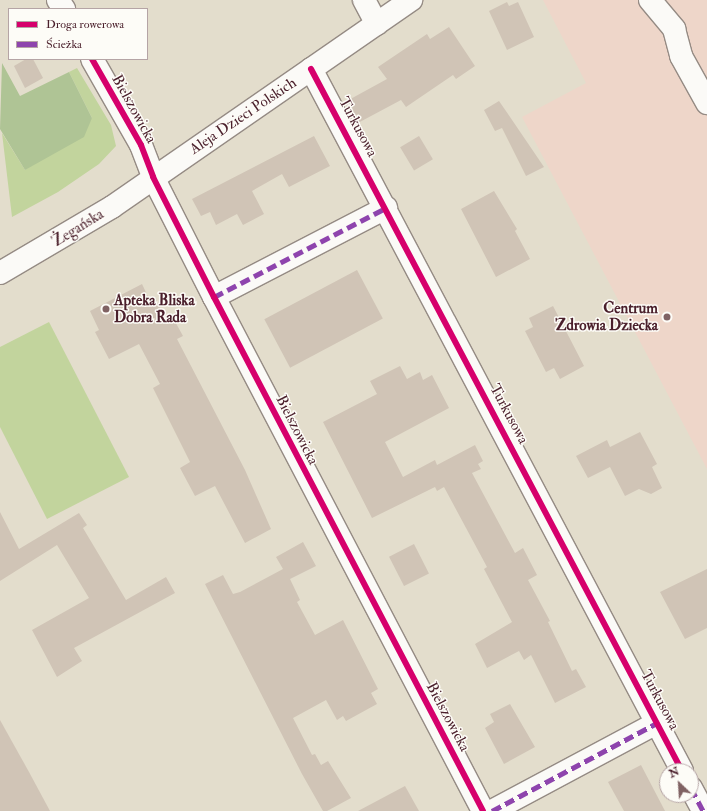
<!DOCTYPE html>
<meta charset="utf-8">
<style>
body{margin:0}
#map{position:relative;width:707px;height:811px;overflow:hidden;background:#e3ddcc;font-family:"IM FELL Double Pica",serif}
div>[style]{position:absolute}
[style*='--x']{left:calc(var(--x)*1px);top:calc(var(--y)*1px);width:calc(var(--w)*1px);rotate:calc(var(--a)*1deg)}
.built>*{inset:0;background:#eed6c9}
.green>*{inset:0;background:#c2d49d}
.forest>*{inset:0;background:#afc495}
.building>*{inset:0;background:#d0c4b6;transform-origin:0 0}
.roads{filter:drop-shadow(1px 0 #958b84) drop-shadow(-1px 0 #958b84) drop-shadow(0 1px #958b84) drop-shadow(0 -1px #958b84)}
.minor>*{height:22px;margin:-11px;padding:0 11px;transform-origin:11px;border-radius:11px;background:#fbfaf7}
.quiet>*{height:5px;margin-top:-2.5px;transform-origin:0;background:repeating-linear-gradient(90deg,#8e44ad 0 10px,transparent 0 15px)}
.cycleway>*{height:6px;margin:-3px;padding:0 3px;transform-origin:3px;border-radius:3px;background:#d6006c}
.dots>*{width:11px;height:11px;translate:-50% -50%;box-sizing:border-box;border:2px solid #fdfcf7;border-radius:50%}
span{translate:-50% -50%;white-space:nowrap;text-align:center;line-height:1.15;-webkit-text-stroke:3px #fdfcf7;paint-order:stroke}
.street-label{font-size:15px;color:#4a1f2b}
.poi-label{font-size:15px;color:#4a1f2b;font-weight:700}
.left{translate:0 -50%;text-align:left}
.right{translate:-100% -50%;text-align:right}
.legend{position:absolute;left:8px;top:8px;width:140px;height:52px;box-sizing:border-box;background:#fdfcf7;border:1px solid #b5a4a5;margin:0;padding:5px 7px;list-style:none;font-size:12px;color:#4a1f2b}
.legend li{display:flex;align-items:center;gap:8px;height:20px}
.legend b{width:20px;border:1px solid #b5a4a5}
.north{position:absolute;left:659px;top:763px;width:40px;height:40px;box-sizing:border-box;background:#fdfcf7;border:1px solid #b5a4a5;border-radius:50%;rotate:335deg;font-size:11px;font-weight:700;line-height:16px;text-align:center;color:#4a1f2b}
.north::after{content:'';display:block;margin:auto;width:14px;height:18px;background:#806263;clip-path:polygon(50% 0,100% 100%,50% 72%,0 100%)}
</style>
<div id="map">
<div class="built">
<div style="clip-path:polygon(543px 0,707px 0,707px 469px,522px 117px,586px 83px)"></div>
</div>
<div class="green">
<div style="clip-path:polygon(77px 68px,111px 125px,116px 146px,99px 164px,58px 192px,12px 217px,2px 133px,25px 170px,92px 118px,69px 72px)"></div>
<div style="clip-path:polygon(49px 322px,129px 477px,47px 519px,0 427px,0 347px)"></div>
</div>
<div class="forest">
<div style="clip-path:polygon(2px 63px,20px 96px,69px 72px,92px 118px,84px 137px,25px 170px,0 129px)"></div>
</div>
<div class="building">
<div style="clip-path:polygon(507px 2px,509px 6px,518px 2px,534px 37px,507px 50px,489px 11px)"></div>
<div style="clip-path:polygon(449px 27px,475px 66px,456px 79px,453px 75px,406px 107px,401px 100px,356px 124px,345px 102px,387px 79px,378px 67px,427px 34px,430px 39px)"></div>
<div style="clip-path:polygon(26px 59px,33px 59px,43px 78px,25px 88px,14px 66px)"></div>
<div style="clip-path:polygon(499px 101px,508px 114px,544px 167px,526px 176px,502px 128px,495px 131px,484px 110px)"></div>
<div style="clip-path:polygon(314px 136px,330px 166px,289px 187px,282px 174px,252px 191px,264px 214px,243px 225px,237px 214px,216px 225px,210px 212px,201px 216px,192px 199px)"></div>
<div style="left:419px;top:136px;width:27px;height:22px;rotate:59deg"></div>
<div style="clip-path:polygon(494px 191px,517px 229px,515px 231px,530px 259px,496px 277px,461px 209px)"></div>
<div style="left:357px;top:270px;width:55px;height:105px;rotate:62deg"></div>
<div style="clip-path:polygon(142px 284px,151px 303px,156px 300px,166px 319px,172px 316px,183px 336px,177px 339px,245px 470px,271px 529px,245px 543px,215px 486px,195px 496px,180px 468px,190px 462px,153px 388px,160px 384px,139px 344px,109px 359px,95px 332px,99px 330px,90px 311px)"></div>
<div style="clip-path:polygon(553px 306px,584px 366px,560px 379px,554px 368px,546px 372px,525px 331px,533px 327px,529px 318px)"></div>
<div style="clip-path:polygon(400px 366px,407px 379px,420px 372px,423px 380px,432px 375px,449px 408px,385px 442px,403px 477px,435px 460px,437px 465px,475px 445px,483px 461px,478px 464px,481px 469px,472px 473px,515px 553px,523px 548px,537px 575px,528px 580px,550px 621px,548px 622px,572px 671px,576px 669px,586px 687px,555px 703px,531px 655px,524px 660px,519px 651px,487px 668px,475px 644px,512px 622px,484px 569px,487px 567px,444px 487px,437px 491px,435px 487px,372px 518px,323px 422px,377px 394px,370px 381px)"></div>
<div style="clip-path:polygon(640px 432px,657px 464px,652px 467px,662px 488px,651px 494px,639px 489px,625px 496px,610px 467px,588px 478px,576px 456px,607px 440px,610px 447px)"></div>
<div style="clip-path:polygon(0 512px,19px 549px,79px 513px,87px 525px,83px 528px,126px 600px,166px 577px,175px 593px,74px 648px,82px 661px,57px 677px,32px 630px,89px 598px,57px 545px,0 581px)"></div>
<div style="clip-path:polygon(303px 542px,316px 566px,290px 579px,300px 600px,297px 602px,315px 635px,343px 620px,378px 689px,371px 693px,377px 704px,346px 721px,343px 716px,337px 720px,326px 700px,293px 718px,312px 755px,315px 754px,321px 765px,328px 761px,351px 798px,327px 811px,323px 811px,302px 774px,205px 584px,223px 575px,233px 594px,240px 592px,283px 569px,276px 557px)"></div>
<div style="left:414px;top:544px;width:33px;height:28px;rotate:63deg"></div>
<div style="clip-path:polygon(707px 569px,707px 628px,685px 639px,660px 592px)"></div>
<div style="clip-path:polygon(510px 704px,535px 747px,504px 764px,485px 728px,494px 722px,490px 714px)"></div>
<div style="clip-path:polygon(0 720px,29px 772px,50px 811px,0 811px)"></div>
<div style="clip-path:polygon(641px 765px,665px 811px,624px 811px,608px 782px)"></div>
<div style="clip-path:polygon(405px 786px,419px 811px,358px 811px)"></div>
</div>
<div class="roads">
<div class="minor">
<div style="--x:58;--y:0;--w:11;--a:56"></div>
<div style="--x:364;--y:0;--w:27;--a:62"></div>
<div style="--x:650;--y:0;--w:38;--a:50"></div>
<div style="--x:674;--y:29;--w:28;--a:75"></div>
<div style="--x:681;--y:56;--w:54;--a:61"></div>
<div style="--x:92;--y:59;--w:99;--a:60.3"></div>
<div style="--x:141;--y:145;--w:34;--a:69"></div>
<div style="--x:153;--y:177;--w:135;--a:63.1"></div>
<div style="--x:214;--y:297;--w:580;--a:62.37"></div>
<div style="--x:311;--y:69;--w:794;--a:62.14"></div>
<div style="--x:0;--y:273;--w:130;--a:-30.5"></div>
<div style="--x:112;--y:207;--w:364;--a:-34.7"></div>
<div style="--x:214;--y:297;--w:194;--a:-27.4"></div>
<div style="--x:691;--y:788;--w:26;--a:62"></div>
<div style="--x:492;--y:811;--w:187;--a:-28.1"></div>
</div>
</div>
<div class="quiet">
<div style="--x:214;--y:297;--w:194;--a:-27.4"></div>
<div style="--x:691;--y:788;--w:26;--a:62"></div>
<div style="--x:492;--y:811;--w:187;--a:-28.1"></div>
</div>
<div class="cycleway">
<div style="--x:92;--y:59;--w:99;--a:60.3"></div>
<div style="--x:141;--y:145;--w:34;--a:69"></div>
<div style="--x:153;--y:177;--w:135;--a:63.1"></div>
<div style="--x:214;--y:297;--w:580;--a:62.37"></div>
<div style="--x:311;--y:69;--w:794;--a:62.14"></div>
</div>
<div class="dots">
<div style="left:106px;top:309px;background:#806263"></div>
<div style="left:667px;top:317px;background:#806263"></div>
</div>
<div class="street-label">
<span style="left:134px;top:109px;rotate:61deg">Bielszowicka</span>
<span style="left:243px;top:116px;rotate:-34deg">Aleja Dzieci Polskich</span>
<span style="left:358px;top:127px;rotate:62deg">Turkusowa</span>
<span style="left:78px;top:228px;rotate:-32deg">Żegańska</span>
<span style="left:509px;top:414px;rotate:62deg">Turkusowa</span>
<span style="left:297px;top:430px;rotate:63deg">Bielszowicka</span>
<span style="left:660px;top:700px;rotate:62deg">Turkusowa</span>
<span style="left:448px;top:717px;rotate:62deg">Bielszowicka</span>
</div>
<div class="poi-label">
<span class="left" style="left:114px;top:309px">Apteka Bliska<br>Dobra Rada</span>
<span class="right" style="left:658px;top:317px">Centrum<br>Zdrowia Dziecka</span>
</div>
<ul class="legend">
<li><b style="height:5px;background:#d6006c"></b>Droga rowerowa</li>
<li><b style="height:5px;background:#8e44ad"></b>Ścieżka</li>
</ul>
<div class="north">N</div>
</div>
